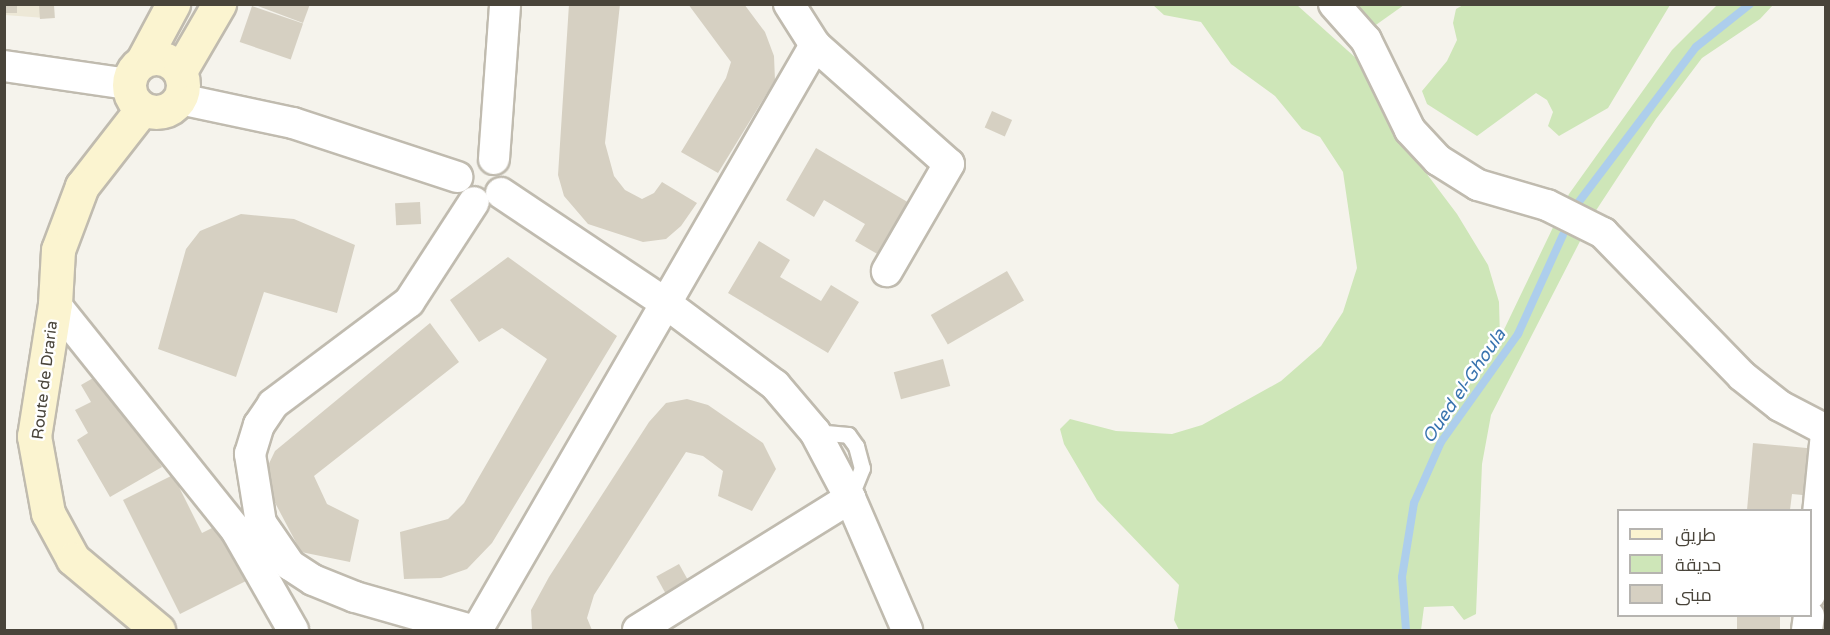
<!DOCTYPE html>
<meta charset="utf-8">
<style>
body{margin:0}
#map{position:relative;width:1830px;height:635px;overflow:hidden;background:#f5f3ec;font-family:"Varela Round",Cairo,sans-serif}
div>[style]{position:absolute}
[style*='--x']{left:calc(var(--x)*1px);top:calc(var(--y)*1px);width:calc(var(--w)*1px);rotate:calc(var(--a)*1deg)}
.education>*{inset:0;background:#ede8d7}
.green>*{inset:0;background:#cee6b8}
.stream>*{height:8px;margin:-4px;padding:0 4px;transform-origin:4px;border-radius:4px;background:#adceec}
.building>*{inset:0;background:#d6d0c2;transform-origin:0 0}
.roads{filter:drop-shadow(2px 0 #c0bbaf) drop-shadow(-2px 0 #c0bbaf) drop-shadow(0 2px #c0bbaf) drop-shadow(0 -2px #c0bbaf)}
.service>*{height:15px;margin:-7.5px;padding:0 7.5px;transform-origin:7.5px;border-radius:7.5px;background:#fff}
.minor>*{height:30px;margin:-15px;padding:0 15px;transform-origin:15px;border-radius:15px;background:#fff}
.secondary>*{height:33px;margin:-16.5px;padding:0 16.5px;transform-origin:16.5px;border-radius:16.5px;background:#fbf4d0}
.secondary>.ring{margin:-16.5px;padding:0;box-sizing:content-box;background:none;border:33px solid #fbf4d0;border-radius:50%}
span{translate:-50% -50%;white-space:nowrap;text-align:center;line-height:1.15;-webkit-text-stroke:5px #fff;paint-order:stroke}
.street-label{font-size:16px;color:#49443a}
.water-label{font-size:18px;color:#3974af;font-style:italic}
.frame{position:absolute;inset:0;border:6px solid #49443a;pointer-events:none}
.legend{position:absolute;left:1617px;top:509px;width:195px;height:108px;box-sizing:border-box;background:#fff;border:2px solid #b6b4b0;margin:0;padding:8px 10px;list-style:none;font-size:18px;color:#49443a}
.legend li{display:flex;align-items:center;gap:12px;height:30px}
.legend b{width:30px;border:2px solid #b6b4b0}
</style>
<div id="map">
<div class="education">
<div style="clip-path:polygon(4px 5px,46px 5px,45px 18px,5px 15px)"></div>
</div>
<div class="green">
<div style="clip-path:polygon(1153px 5px,1297px 5px,1357px 59px,1405px 145px,1457px 214px,1488px 265px,1499px 302px,1500px 338px,1569px 194px,1672px 50px,1717px 5px,1773px 5px,1760px 19px,1702px 58px,1656px 119px,1595px 212px,1491px 415px,1482px 464px,1476px 614px,1464px 620px,1453px 606px,1424px 607px,1421px 630px,1179px 630px,1174px 620px,1179px 585px,1097px 500px,1064px 444px,1060px 429px,1070px 419px,1116px 431px,1172px 434px,1202px 425px,1281px 381px,1321px 346px,1343px 312px,1357px 268px,1343px 172px,1320px 137px,1302px 129px,1275px 96px,1231px 64px,1201px 22px,1164px 15px)"></div>
<div style="clip-path:polygon(1355px 5px,1404px 5px,1373px 27px)"></div>
<div style="clip-path:polygon(1463px 5px,1670px 5px,1608px 108px,1559px 136px,1548px 126px,1553px 112px,1547px 100px,1536px 93px,1477px 136px,1427px 104px,1422px 91px,1447px 61px,1457px 40px,1453px 23px,1456px 9px)"></div>
</div>
<div class="stream">
<div style="--x:1578;--y:203;--w:196;--a:-52.9"></div>
<div style="--x:1696;--y:47;--w:69;--a:-38.5"></div>
<div style="--x:1406;--y:630;--w:53;--a:-94.3"></div>
<div style="--x:1402;--y:577;--w:75;--a:-80.8"></div>
<div style="--x:1414;--y:503;--w:67;--a:-66.1"></div>
<div style="--x:1441;--y:442;--w:133;--a:-54.5"></div>
<div style="--x:1518;--y:334;--w:109;--a:-65.6"></div>
</div>
<div class="building">
<div style="left:4px;top:4px;width:13px;height:9px"></div>
<div style="clip-path:polygon(253px 4px,310px 4px,303px 23px)"></div>
<div style="clip-path:polygon(569px 4px,620px 4px,605px 143px,614px 176px,625px 190px,642px 199px,654px 193px,662px 182px,697px 203px,681px 226px,666px 239px,643px 242px,588px 224px,564px 196px,558px 175px)"></div>
<div style="clip-path:polygon(688px 4px,744px 4px,765px 32px,774px 56px,775px 80px,718px 173px,681px 152px,726px 78px,731px 62px)"></div>
<div style="left:54px;top:5px;width:13px;height:15px;rotate:86deg"></div>
<div style="left:252px;top:6px;width:54px;height:38px;rotate:19deg"></div>
<div style="left:992px;top:111px;width:22px;height:18px;rotate:24deg"></div>
<div style="clip-path:polygon(816px 148px,916px 207px,886px 259px,855px 241px,865px 224px,824px 200px,814px 217px,786px 200px)"></div>
<div style="left:420px;top:202px;width:22px;height:25px;rotate:87deg"></div>
<div style="clip-path:polygon(241px 214px,294px 219px,355px 245px,337px 313px,264px 292px,236px 377px,158px 349px,186px 249px,200px 231px)"></div>
<div style="clip-path:polygon(759px 241px,790px 260px,780px 277px,821px 301px,831px 285px,859px 302px,828px 353px,728px 293px)"></div>
<div style="clip-path:polygon(508px 257px,617px 336px,492px 543px,467px 569px,441px 578px,404px 579px,400px 532px,448px 519px,464px 503px,547px 359px,502px 328px,479px 342px,450px 300px)"></div>
<div style="left:1007px;top:271px;width:34px;height:88px;rotate:60deg"></div>
<div style="clip-path:polygon(430px 323px,459px 362px,314px 476px,327px 504px,359px 520px,350px 562px,301px 552px,262px 478px,275px 451px)"></div>
<div style="left:943px;top:359px;width:28px;height:51px;rotate:75deg"></div>
<div style="clip-path:polygon(107px 370px,162px 467px,110px 497px,77px 440px,88px 433px,75px 410px,91px 402px,81px 385px)"></div>
<div style="clip-path:polygon(687px 399px,708px 405px,763px 443px,776px 469px,752px 511px,718px 496px,723px 471px,703px 456px,686px 452px,594px 595px,587px 618px,592px 630px,532px 630px,531px 610px,549px 577px,649px 422px,666px 403px)"></div>
<div style="clip-path:polygon(1753px 443px,1817px 449px,1813px 496px,1792px 494px,1790px 510px,1747px 510px)"></div>
<div style="clip-path:polygon(173px 475px,202px 533px,222px 523px,258px 575px,180px 614px,123px 500px)"></div>
<div style="left:679px;top:564px;width:23px;height:26px;rotate:61deg"></div>
<div style="left:1737px;top:616px;width:43px;height:14px"></div>
</div>
<div class="roads">
<div class="service">
<div style="--x:815;--y:432;--w:33;--a:5"></div>
<div style="--x:848;--y:435;--w:14;--a:54"></div>
<div style="--x:856;--y:446;--w:23;--a:75"></div>
<div style="--x:862;--y:468;--w:32;--a:112"></div>
</div>
<div class="minor">
<div style="--x:789;--y:4;--w:49;--a:57.6"></div>
<div style="--x:815;--y:45;--w:179;--a:41.6"></div>
<div style="--x:949;--y:164;--w:124;--a:120.1"></div>
<div style="--x:1334;--y:4;--w:48;--a:48.4"></div>
<div style="--x:1366;--y:40;--w:100;--a:63.9"></div>
<div style="--x:1410;--y:130;--w:41;--a:47"></div>
<div style="--x:1438;--y:160;--w:47;--a:32"></div>
<div style="--x:1478;--y:185;--w:72;--a:16.2"></div>
<div style="--x:1547;--y:205;--w:63;--a:26.6"></div>
<div style="--x:1603;--y:233;--w:199;--a:45.8"></div>
<div style="--x:1742;--y:376;--w:48;--a:38.3"></div>
<div style="--x:1780;--y:406;--w:52;--a:27.6"></div>
<div style="--x:4;--y:66;--w:125;--a:8.3"></div>
<div style="--x:180;--y:99;--w:116;--a:12"></div>
<div style="--x:293;--y:123;--w:173;--a:18.2"></div>
<div style="--x:494;--y:159;--w:155;--a:-85.9"></div>
<div style="--x:501;--y:193;--w:201;--a:33.8"></div>
<div style="--x:668;--y:305;--w:134;--a:36.8"></div>
<div style="--x:775;--y:385;--w:62;--a:49.6"></div>
<div style="--x:815;--y:432;--w:75;--a:62.1"></div>
<div style="--x:850;--y:498;--w:144;--a:66.6"></div>
<div style="--x:55;--y:304;--w:290;--a:51.3"></div>
<div style="--x:236;--y:530;--w:115;--a:60.3"></div>
<div style="--x:1810;--y:594;--w:162;--a:-84.3"></div>
<div style="--x:471;--y:630;--w:121;--a:-164.1"></div>
<div style="--x:355;--y:597;--w:45;--a:-158"></div>
<div style="--x:313;--y:580;--w:27;--a:-147"></div>
<div style="--x:290;--y:565;--w:51;--a:-124.6"></div>
<div style="--x:261;--y:523;--w:70;--a:-99.1"></div>
<div style="--x:250;--y:454;--w:30;--a:-73"></div>
<div style="--x:259;--y:425;--w:25;--a:-56"></div>
<div style="--x:273;--y:404;--w:170;--a:-36.9"></div>
<div style="--x:409;--y:302;--w:119;--a:-57"></div>
<div style="--x:477;--y:630;--w:676;--a:-59.98"></div>
<div style="--x:638;--y:630;--w:250;--a:-31.9"></div>
<div style="--x:1807;--y:630;--w:14;--a:-82"></div>
</div>
<div class="secondary">
<div class="ring" style="left:129px;top:58px;width:21px;height:21px"></div>
<div style="--x:143;--y:60;--w:64;--a:-61.8"></div>
<div style="--x:180;--y:71;--w:78;--a:-59.8"></div>
<div style="--x:142;--y:109;--w:98;--a:127.9"></div>
<div style="--x:82;--y:186;--w:68;--a:110.6"></div>
<div style="--x:58;--y:250;--w:54;--a:93.2"></div>
<div style="--x:55;--y:304;--w:134;--a:99"></div>
<div style="--x:34;--y:436;--w:78;--a:79.7"></div>
<div style="--x:48;--y:513;--w:52;--a:61.5"></div>
<div style="--x:73;--y:559;--w:111;--a:39.9"></div>
</div>
</div>
<div class="street-label">
<span style="left:45px;top:380px;rotate:-83deg">Route de Draria</span>
</div>
<div class="water-label">
<span style="left:1464px;top:386px;rotate:-56deg">Oued el-Ghoula</span>
</div>
<div class="frame"></div>
<ul class="legend">
<li><b style="height:8px;background:#fbf4d0"></b>طريق</li>
<li><b style="height:16px;background:#cee6b8"></b>حديقة</li>
<li><b style="height:16px;background:#d6d0c2"></b>مبنى</li>
</ul>
</div>
